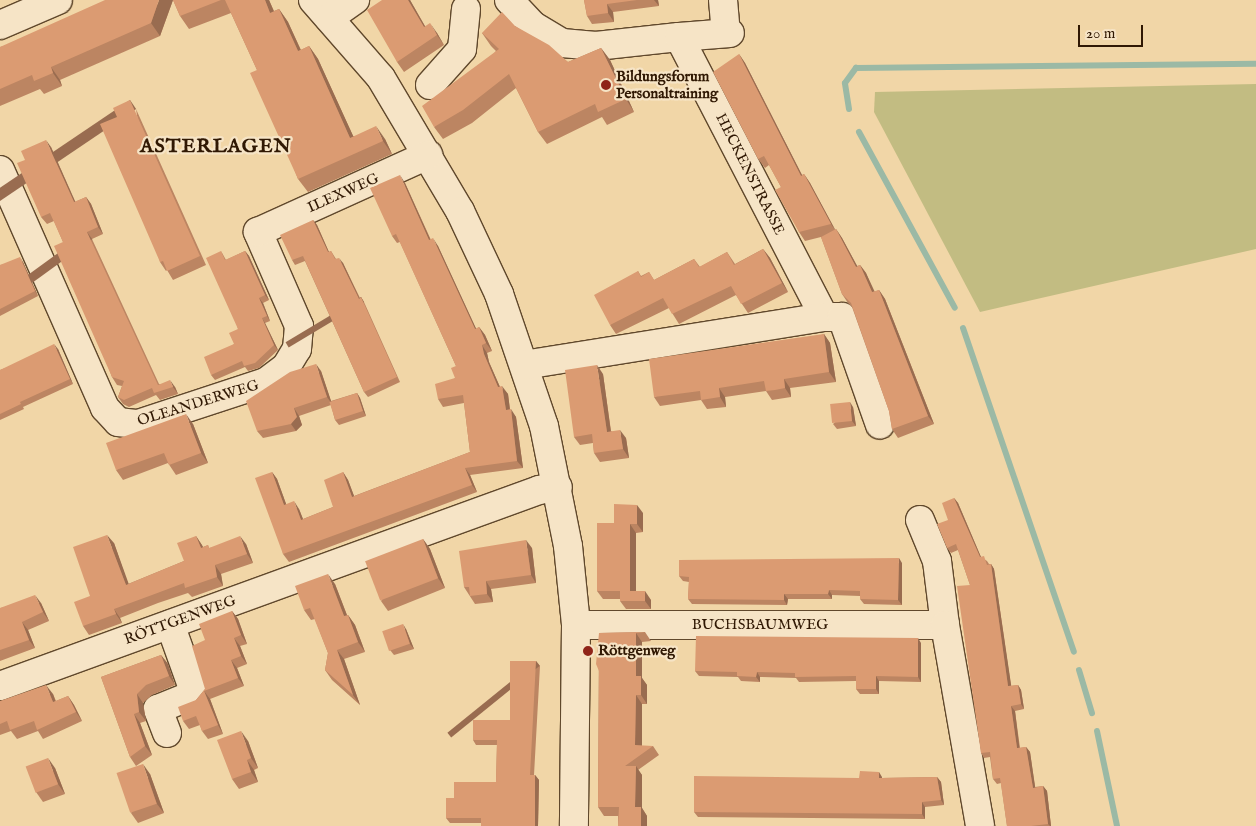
<!DOCTYPE html>
<meta charset="utf-8">
<style>
body{margin:0}
#map{position:relative;width:1256px;height:826px;overflow:hidden;background:#f1d6a7;font-family:"IM FELL English",serif}
div>[style]{position:absolute}
[style*='--x']{left:calc(var(--x)*1px);top:calc(var(--y)*1px);width:calc(var(--w)*1px);rotate:calc(var(--a)*1deg)}
.green>*{inset:0;background:#c2bc82}
.stream>*{height:6px;margin:-3px;padding:0 3px;transform-origin:3px;border-radius:3px;background:#9bb9a5}
.roads{filter:drop-shadow(1px 0 #60482c) drop-shadow(-1px 0 #60482c) drop-shadow(0 1px #60482c) drop-shadow(0 -1px #60482c)}
.minor>*{height:28px;margin:-14px;padding:0 14px;transform-origin:14px;border-radius:14px;background:#f6e4c6}
.wall>*{inset:0;background:#bc8562}
.shaded-wall>*{inset:0;background:#996c50;transform-origin:0 0}
.building>*{inset:0;background:#db9b72;transform-origin:0 0}
.dots>*{width:14px;height:14px;translate:-50% -50%;box-sizing:border-box;border:2px solid #f6e4c6;border-radius:50%}
span{translate:-50% -50%;white-space:nowrap;text-align:center;line-height:1.15;-webkit-text-stroke:4.5px #f6e4c6;paint-order:stroke}
.poi-label{font-size:15px;color:#301803;font-weight:700}
.left{translate:0 -50%;text-align:left}
.street-label{font-size:15px;color:#301803}
.district-label{font-size:20px;color:#301803;font-weight:700;letter-spacing:1px}
.scale{position:absolute;left:1078px;top:25px;width:65px;height:22px;box-sizing:border-box;border:2px solid #301803;border-top:0;padding-left:6px;font-size:15px;line-height:18px;white-space:nowrap;color:#301803;-webkit-text-stroke:4px #f6e4c6;paint-order:stroke}
</style>
<div id="map">
<div class="green">
<div style="clip-path:polygon(1256px 84px,1256px 249px,980px 312px,874px 112px,875px 92px)"></div>
</div>
<div class="stream">
<div style="--x:849;--y:109;--w:26;--a:-99"></div>
<div style="--x:845;--y:83;--w:19;--a:-54"></div>
<div style="--x:856;--y:68;--w:400;--a:-0.6"></div>
<div style="--x:859;--y:132;--w:200;--a:61.4"></div>
<div style="--x:963;--y:328;--w:342;--a:71.1"></div>
<div style="--x:1079;--y:670;--w:45;--a:73.2"></div>
<div style="--x:1097;--y:731;--w:97;--a:78.1"></div>
</div>
<div class="roads">
<div class="minor">
<div style="--x:313;--y:0;--w:103;--a:48.9"></div>
<div style="--x:381;--y:78;--w:155;--a:59.3"></div>
<div style="--x:460;--y:211;--w:92;--a:64.8"></div>
<div style="--x:499;--y:294;--w:139;--a:71.2"></div>
<div style="--x:544;--y:426;--w:122;--a:78.7"></div>
<div style="--x:568;--y:546;--w:79;--a:84.2"></div>
<div style="--x:576;--y:625;--w:201;--a:90.6"></div>
<div style="--x:509;--y:0;--w:34;--a:47"></div>
<div style="--x:532;--y:25;--w:35;--a:31"></div>
<div style="--x:562;--y:43;--w:34;--a:5"></div>
<div style="--x:596;--y:46;--w:83;--a:-6.2"></div>
<div style="--x:679;--y:37;--w:315;--a:62.6"></div>
<div style="--x:824;--y:317;--w:303;--a:170.9"></div>
<div style="--x:723;--y:0;--w:33;--a:85"></div>
<div style="--x:329;--y:18;--w:32;--a:-35"></div>
<div style="--x:0;--y:25;--w:63;--a:-23.3"></div>
<div style="--x:679;--y:37;--w:51;--a:-4.5"></div>
<div style="--x:430;--y:85;--w:48;--a:-48.4"></div>
<div style="--x:462;--y:49;--w:40;--a:-84.3"></div>
<div style="--x:0;--y:170;--w:260;--a:66.2"></div>
<div style="--x:105;--y:408;--w:19;--a:47"></div>
<div style="--x:118;--y:422;--w:20;--a:6"></div>
<div style="--x:138;--y:424;--w:135;--a:-18.2"></div>
<div style="--x:266;--y:382;--w:25;--a:-37"></div>
<div style="--x:286;--y:367;--w:21;--a:-59"></div>
<div style="--x:297;--y:349;--w:23;--a:-85"></div>
<div style="--x:299;--y:326;--w:103;--a:-113.6"></div>
<div style="--x:258;--y:232;--w:187;--a:-24.4"></div>
<div style="--x:824;--y:317;--w:18;--a:0"></div>
<div style="--x:842;--y:317;--w:114;--a:70.6"></div>
<div style="--x:920;--y:520;--w:44;--a:67.5"></div>
<div style="--x:937;--y:561;--w:64;--a:82.9"></div>
<div style="--x:576;--y:625;--w:369;--a:0"></div>
<div style="--x:945;--y:625;--w:204;--a:80.1"></div>
<div style="--x:0;--y:686;--w:574;--a:-19.98"></div>
<div style="--x:539;--y:490;--w:19;--a:-9"></div>
<div style="--x:167;--y:733;--w:26;--a:-111"></div>
<div style="--x:158;--y:709;--w:40;--a:-22"></div>
<div style="--x:195;--y:694;--w:74;--a:-109.7"></div>
</div>
</div>
<div class="wall">
<div style="clip-path:polygon(173px 0,160px 36px,60px 80px,62px 86px,44px 94px,40px 89px,0 106px,0 47px)"></div>
<div style="clip-path:polygon(173px 0,269px 0,274px 11px,279px 9px,288px 22px,301px 50px,309px 46px,318px 59px,353px 136px,385px 139px,392px 154px,308px 192px,298px 179px,257px 70px,231px 13px,189px 29px,180px 16px)"></div>
<div style="clip-path:polygon(382px 0,410px 0,425px 26px,437px 33px,444px 45px,404px 72px,397px 62px)"></div>
<div style="clip-path:polygon(584px 0,658px 0,659px 6px,613px 12px,614px 22px,592px 24px,587px 16px)"></div>
<div style="clip-path:polygon(515px 26px,568px 62px,601px 48px,610px 60px,634px 112px,607px 125px,602px 117px,547px 144px,538px 132px,516px 88px,472px 123px,443px 139px,434px 127px,496px 51px,491px 46px,482px 33px)"></div>
<div style="clip-path:polygon(739px 54px,745px 63px,802px 175px,804px 174px,810px 183px,835px 230px,836px 229px,842px 238px,857px 266px,860px 265px,866px 273px,874px 292px,879px 290px,885px 299px,934px 424px,898px 438px,892px 429px,889px 411px,852px 307px,848px 303px,842px 294px,821px 237px,805px 241px,799px 232px,781px 187px,769px 165px,765px 168px,758px 159px)"></div>
<div style="clip-path:polygon(136px 109px,206px 265px,173px 280px,167px 270px,166px 271px,160px 262px)"></div>
<div style="clip-path:polygon(51px 147px,75px 202px,86px 197px,91px 204px,103px 234px,92px 239px,159px 384px,175px 387px,178px 394px,160px 400px,156px 395px,129px 407px,123px 404px,118px 397px,122px 386px,117px 385px,112px 377px,63px 242px,54px 221px,47px 224px,41px 217px)"></div>
<div style="clip-path:polygon(405px 183px,431px 240px,438px 246px,476px 329px,479px 327px,485px 335px,492px 351px,487px 353px,489px 362px,500px 387px,508px 394px,510px 410px,516px 417px,523px 468px,470px 475px,477px 492px,289px 562px,283px 554px,272px 472px,277px 479px,286px 504px,299px 509px,303px 519px,333px 507px,343px 472px,348px 480px,354px 496px,470px 452px,464px 403px,443px 407px,438px 399px,455px 378px,456px 366px,400px 242px,397px 243px,392px 236px)"></div>
<div style="clip-path:polygon(313px 220px,317px 225px,329px 252px,331px 251px,336px 259px,343px 263px,360px 298px,361px 297px,364px 302px,400px 382px,368px 397px,364px 392px,305px 261px,295px 265px,292px 260px)"></div>
<div style="clip-path:polygon(763px 249px,770px 258px,788px 292px,748px 313px,736px 295px,679px 324px,669px 308px,616px 334px,610px 325px,638px 271px,641px 276px,649px 272px,654px 280px,694px 259px,700px 267px,727px 252px,735px 264px)"></div>
<div style="clip-path:polygon(221px 251px,226px 260px,245px 251px,249px 256px,269px 300px,263px 303px,270px 321px,265px 323px,278px 350px,259px 368px,248px 371px,245px 367px,215px 380px,211px 375px,234px 344px,238px 329px)"></div>
<div style="clip-path:polygon(23px 262px,38px 296px,0 316px,0 265px)"></div>
<div style="clip-path:polygon(824px 334px,830px 343px,836px 382px,790px 388px,791px 397px,772px 400px,766px 391px,725px 397px,726px 407px,707px 409px,701px 400px,660px 406px,654px 397px)"></div>
<div style="clip-path:polygon(58px 349px,73px 384px,23px 407px,24px 409px,0 420px,0 370px)"></div>
<div style="clip-path:polygon(321px 371px,331px 401px,357px 393px,360px 398px,366px 416px,339px 425px,335px 420px,331px 405px,299px 416px,302px 425px,296px 431px,263px 438px,257px 431px)"></div>
<div style="clip-path:polygon(603px 374px,611px 431px,626px 438px,629px 458px,600px 462px,594px 453px,593px 443px,580px 445px,574px 437px)"></div>
<div style="clip-path:polygon(853px 407px,856px 426px,837px 429px,833px 424px)"></div>
<div style="clip-path:polygon(193px 424px,208px 463px,176px 475px,168px 463px,123px 480px,116px 470px)"></div>
<div style="clip-path:polygon(954px 498px,958px 503px,981px 557px,987px 561px,989px 564px,991px 564px,994px 569px,1011px 686px,1018px 685px,1021px 690px,1024px 709px,1015px 711px,1020px 748px,1026px 747px,1030px 752px,1035px 787px,1043px 786px,1047px 791px,1051px 826px,1007px 826px,1001px 783px,997px 784px,993px 779px,990px 757px,984px 758px,981px 753px,970px 585px,958px 550px,951px 553px,947px 548px,948px 520px)"></div>
<div style="clip-path:polygon(643px 513px,643px 532px,636px 533px,636px 591px,651px 600px,651px 609px,626px 609px,620px 601px,620px 599px,603px 599px,597px 591px,614px 523px)"></div>
<div style="clip-path:polygon(196px 536px,203px 547px,208px 545px,209px 548px,246px 544px,253px 563px,221px 574px,223px 586px,192px 597px,188px 593px,158px 603px,120px 618px,122px 623px,89px 635px,83px 626px,90px 596px,114px 543px,128px 584px,184px 561px)"></div>
<div style="clip-path:polygon(423px 539px,430px 549px,445px 588px,388px 611px,381px 601px)"></div>
<div style="clip-path:polygon(532px 548px,536px 583px,491px 589px,493px 602px,475px 604px,464px 587px)"></div>
<div style="clip-path:polygon(902px 563px,902px 605px,864px 604px,860px 599px,860px 596px,832px 595px,832px 599px,788px 599px,787px 605px,692px 604px,688px 599px,689px 582px,683px 581px,679px 576px)"></div>
<div style="clip-path:polygon(335px 584px,347px 615px,348px 615px,355px 625px,365px 652px,344px 659px,360px 705px,332px 680px,325px 670px,328px 653px,315px 619px,311px 620px,304px 610px)"></div>
<div style="clip-path:polygon(41px 603px,49px 621px,28px 630px,35px 648px,0 661px,0 608px)"></div>
<div style="clip-path:polygon(232px 611px,238px 619px,247px 644px,240px 646px,247px 664px,237px 668px,244px 686px,210px 699px,223px 734px,208px 739px,202px 731px,200px 725px,189px 729px,183px 721px,196px 700px,205px 689px,205px 640px)"></div>
<div style="clip-path:polygon(406px 629px,414px 649px,394px 655px,390px 650px)"></div>
<div style="clip-path:polygon(645px 632px,651px 641px,642px 642px,642px 678px,647px 685px,647px 704px,642px 704px,642px 746px,653px 746px,659px 755px,638px 770px,642px 775px,642px 808px,647px 816px,647px 826px,618px 826px,618px 816px,604px 816px,598px 807px,599px 633px)"></div>
<div style="clip-path:polygon(921px 643px,921px 682px,879px 681px,879px 694px,860px 694px,856px 689px,856px 681px,799px 682px,796px 678px,760px 677px,760px 682px,741px 681px,738px 677px,699px 676px,695px 671px)"></div>
<div style="clip-path:polygon(161px 655px,168px 664px,175px 685px,152px 695px,143px 703px,146px 721px,140px 723px,152px 755px,136px 766px,130px 757px,101px 677px)"></div>
<div style="clip-path:polygon(536px 661px,540px 666px,534px 775px,535px 775px,539px 780px,538px 826px,481px 826px,481px 823px,450px 823px,446px 818px,454px 798px,496px 782px,497px 745px,476px 745px,473px 740px,510px 720px)"></div>
<div style="clip-path:polygon(53px 694px,56px 701px,68px 696px,74px 705px,82px 721px,43px 739px,38px 731px,17px 739px,11px 731px,0 735px,0 701px)"></div>
<div style="clip-path:polygon(248px 741px,258px 768px,254px 770px,258px 782px,239px 789px,232px 779px)"></div>
<div style="clip-path:polygon(55px 768px,65px 794px,43px 802px,36px 792px)"></div>
<div style="clip-path:polygon(150px 774px,164px 813px,138px 823px,131px 813px)"></div>
<div style="clip-path:polygon(882px 777px,882px 778px,937px 777px,941px 782px,944px 805px,925px 807px,925px 819px,698px 817px,694px 812px,859px 778px)"></div>
</div>
<div class="shaded-wall">
<div style="clip-path:polygon(159px 0,173px 0,160px 36px,151px 23px)"></div>
<div style="clip-path:polygon(265px 0,269px 0,280px 26px,270px 13px)"></div>
<div style="clip-path:polygon(408px 0,410px 0,431px 37px,424px 27px)"></div>
<div style="clip-path:polygon(654px 0,658px 0,659px 6px)"></div>
<div style="clip-path:polygon(607px 4px,613px 12px,614px 22px,608px 13px)"></div>
<div style="clip-path:polygon(279px 9px,288px 22px,307px 64px,298px 51px)"></div>
<div style="clip-path:polygon(430px 23px,437px 33px,444px 45px,437px 35px)"></div>
<div style="clip-path:polygon(309px 46px,318px 59px,360px 151px,350px 138px)"></div>
<div style="clip-path:polygon(601px 48px,610px 60px,634px 112px,626px 99px)"></div>
<div style="clip-path:polygon(739px 54px,745px 63px,807px 185px,801px 176px)"></div>
<div style="clip-path:polygon(51px 67px,60px 80px,62px 86px,53px 73px)"></div>
<div style="left:130px;top:100px;width:11px;height:171px;rotate:56deg"></div>
<div style="clip-path:polygon(376px 126px,385px 139px,392px 154px,383px 141px)"></div>
<div style="clip-path:polygon(46px 140px,51px 147px,79px 210px,74px 202px)"></div>
<div style="clip-path:polygon(804px 174px,810px 183px,837px 233px,831px 224px)"></div>
<div style="clip-path:polygon(400px 175px,405px 183px,434px 248px,429px 240px)"></div>
<div style="clip-path:polygon(86px 197px,91px 204px,103px 234px,98px 227px)"></div>
<div style="clip-path:polygon(313px 220px,317px 225px,331px 257px,328px 252px)"></div>
<div style="clip-path:polygon(836px 229px,842px 238px,862px 275px,856px 267px)"></div>
<div style="left:87px;top:232px;width:9px;height:169px;rotate:54deg"></div>
<div style="clip-path:polygon(433px 238px,438px 246px,480px 337px,475px 329px)"></div>
<div style="clip-path:polygon(763px 249px,770px 258px,788px 292px,782px 283px)"></div>
<div style="clip-path:polygon(245px 251px,249px 256px,269px 300px,265px 295px)"></div>
<div style="clip-path:polygon(20px 257px,23px 262px,38px 296px,35px 291px)"></div>
<div style="clip-path:polygon(339px 258px,343px 263px,362px 304px,359px 299px)"></div>
<div style="clip-path:polygon(860px 265px,866px 273px,879px 301px,872px 292px)"></div>
<div style="clip-path:polygon(879px 290px,885px 299px,934px 424px,928px 416px)"></div>
<div style="left:361px;top:297px;width:6px;height:88px;rotate:59deg"></div>
<div style="clip-path:polygon(259px 298px,263px 303px,270px 321px,267px 316px)"></div>
<div style="clip-path:polygon(262px 318px,265px 323px,278px 350px,274px 345px)"></div>
<div style="clip-path:polygon(479px 327px,485px 335px,492px 351px,486px 343px)"></div>
<div style="clip-path:polygon(824px 334px,830px 343px,836px 382px,829px 372px)"></div>
<div style="clip-path:polygon(54px 344px,58px 349px,73px 384px,70px 379px)"></div>
<div style="clip-path:polygon(482px 345px,487px 353px,489px 362px,503px 394px,498px 387px,484px 354px)"></div>
<div style="clip-path:polygon(316px 364px,321px 371px,332px 404px,327px 397px)"></div>
<div style="clip-path:polygon(597px 365px,603px 374px,612px 440px,607px 432px)"></div>
<div style="clip-path:polygon(784px 379px,790px 388px,791px 397px,785px 388px)"></div>
<div style="clip-path:polygon(170px 380px,175px 387px,178px 394px,173px 387px)"></div>
<div style="clip-path:polygon(502px 386px,508px 394px,511px 418px,506px 410px)"></div>
<div style="clip-path:polygon(719px 388px,725px 397px,726px 407px,720px 397px)"></div>
<div style="clip-path:polygon(357px 393px,360px 398px,366px 416px,363px 411px)"></div>
<div style="clip-path:polygon(850px 402px,853px 407px,856px 426px,852px 421px)"></div>
<div style="clip-path:polygon(294px 408px,299px 416px,302px 425px,296px 431px,291px 424px)"></div>
<div style="clip-path:polygon(511px 409px,516px 417px,523px 468px,517px 461px)"></div>
<div style="clip-path:polygon(186px 414px,193px 424px,208px 463px,201px 453px)"></div>
<div style="clip-path:polygon(620px 430px,626px 438px,629px 458px,623px 449px)"></div>
<div style="clip-path:polygon(465px 468px,470px 475px,477px 492px,472px 485px)"></div>
<div style="clip-path:polygon(272px 472px,277px 479px,289px 512px,284px 505px)"></div>
<div style="clip-path:polygon(343px 472px,348px 480px,357px 504px,352px 497px)"></div>
<div style="clip-path:polygon(954px 498px,958px 503px,983px 562px,980px 557px)"></div>
<div style="clip-path:polygon(294px 501px,299px 509px,306px 527px,301px 520px)"></div>
<div style="clip-path:polygon(637px 505px,643px 513px,643px 532px,637px 524px)"></div>
<div style="clip-path:polygon(630px 524px,636px 533px,636px 599px,630px 591px)"></div>
<div style="clip-path:polygon(107px 535px,114px 543px,132px 593px,126px 585px)"></div>
<div style="clip-path:polygon(196px 536px,202px 545px,207px 556px,201px 548px)"></div>
<div style="clip-path:polygon(240px 536px,246px 544px,253px 563px,247px 554px)"></div>
<div style="clip-path:polygon(423px 539px,430px 549px,445px 588px,438px 578px)"></div>
<div style="clip-path:polygon(526px 540px,532px 548px,536px 583px,531px 575px)"></div>
<div style="clip-path:polygon(899px 558px,902px 563px,902px 605px,898px 600px)"></div>
<div style="clip-path:polygon(991px 564px,994px 569px,1012px 691px,1008px 686px)"></div>
<div style="clip-path:polygon(215px 565px,221px 574px,223px 586px,217px 577px)"></div>
<div style="clip-path:polygon(328px 574px,335px 584px,351px 626px,344px 616px)"></div>
<div style="clip-path:polygon(486px 581px,491px 589px,493px 602px,487px 594px)"></div>
<div style="clip-path:polygon(829px 590px,832px 595px,832px 599px,828px 594px)"></div>
<div style="clip-path:polygon(645px 591px,651px 600px,651px 609px,645px 601px)"></div>
<div style="clip-path:polygon(784px 594px,788px 599px,787px 605px,784px 600px)"></div>
<div style="clip-path:polygon(35px 595px,41px 603px,49px 621px,43px 612px)"></div>
<div style="clip-path:polygon(114px 609px,120px 618px,122px 623px,116px 614px)"></div>
<div style="clip-path:polygon(232px 611px,238px 619px,247px 644px,241px 635px)"></div>
<div style="clip-path:polygon(348px 615px,355px 625px,365px 652px,358px 642px)"></div>
<div style="clip-path:polygon(22px 622px,28px 630px,35px 648px,29px 640px)"></div>
<div style="clip-path:polygon(403px 624px,406px 629px,414px 649px,410px 644px)"></div>
<div style="clip-path:polygon(636px 633px,642px 642px,642px 678px,647px 685px,647px 704px,641px 695px,636px 676px)"></div>
<div style="clip-path:polygon(234px 638px,240px 646px,247px 664px,241px 656px)"></div>
<div style="clip-path:polygon(918px 638px,921px 643px,921px 682px,918px 677px)"></div>
<div style="clip-path:polygon(337px 650px,344px 659px,360px 705px,353px 695px)"></div>
<div style="clip-path:polygon(161px 655px,168px 664px,175px 685px,169px 676px)"></div>
<div style="clip-path:polygon(231px 660px,237px 668px,244px 686px,238px 678px)"></div>
<div style="left:536px;top:661px;width:6px;height:114px;rotate:51deg"></div>
<div style="clip-path:polygon(757px 672px,760px 677px,760px 682px,756px 677px)"></div>
<div style="clip-path:polygon(876px 676px,879px 681px,879px 694px,876px 689px)"></div>
<div style="clip-path:polygon(46px 685px,53px 694px,59px 712px,53px 702px)"></div>
<div style="clip-path:polygon(1018px 685px,1021px 690px,1024px 709px,1021px 704px)"></div>
<div style="clip-path:polygon(204px 691px,210px 699px,223px 734px,218px 725px)"></div>
<div style="clip-path:polygon(137px 694px,143px 703px,146px 721px,139px 712px)"></div>
<div style="clip-path:polygon(636px 695px,642px 704px,642px 754px,635px 745px)"></div>
<div style="clip-path:polygon(68px 696px,74px 705px,82px 721px,76px 712px)"></div>
<div style="clip-path:polygon(1011px 706px,1015px 711px,1020px 753px,1017px 748px)"></div>
<div style="clip-path:polygon(134px 714px,140px 723px,152px 755px,145px 746px)"></div>
<div style="clip-path:polygon(241px 731px,248px 741px,258px 768px,251px 758px)"></div>
<div style="clip-path:polygon(1026px 747px,1030px 752px,1036px 793px,1033px 788px)"></div>
<div style="clip-path:polygon(48px 758px,55px 768px,65px 794px,58px 784px)"></div>
<div style="clip-path:polygon(247px 760px,254px 770px,258px 782px,251px 772px)"></div>
<div style="clip-path:polygon(143px 764px,150px 774px,164px 813px,157px 804px)"></div>
<div style="clip-path:polygon(636px 766px,642px 775px,642px 808px,647px 816px,647px 826px,641px 826px,635px 807px)"></div>
<div style="clip-path:polygon(879px 772px,882px 777px,882px 783px,879px 778px)"></div>
<div style="clip-path:polygon(535px 775px,539px 780px,538px 826px,535px 826px)"></div>
<div style="clip-path:polygon(937px 777px,941px 782px,944px 805px,941px 800px)"></div>
<div style="clip-path:polygon(1043px 786px,1047px 791px,1051px 826px,1050px 826px,1048px 824px)"></div>
<div style="clip-path:polygon(922px 802px,925px 807px,925px 819px,922px 814px)"></div>
</div>
<div class="building">
<div style="clip-path:polygon(105px 0,159px 0,151px 23px,51px 67px,53px 73px,34px 81px,32px 75px,0 89px,0 47px)"></div>
<div style="clip-path:polygon(173px 0,221px 0,180px 16px)"></div>
<div style="clip-path:polygon(225px 0,265px 0,270px 13px,279px 9px,298px 51px,309px 46px,350px 138px,376px 126px,383px 141px,298px 179px,250px 73px,257px 70px)"></div>
<div style="clip-path:polygon(382px 0,408px 0,424px 27px,430px 23px,437px 35px,397px 62px,367px 10px)"></div>
<div style="clip-path:polygon(584px 0,637px 0,607px 4px,608px 13px,587px 16px)"></div>
<div style="clip-path:polygon(502px 12px,515px 26px,549px 45px,568px 62px,601px 48px,626px 99px,598px 112px,595px 104px,538px 132px,509px 74px,463px 110px,434px 127px,422px 106px,499px 49px,482px 33px)"></div>
<div style="clip-path:polygon(739px 54px,801px 176px,804px 174px,831px 224px,799px 232px,775px 190px,781px 187px,764px 156px,758px 159px,713px 72px)"></div>
<div style="clip-path:polygon(130px 100px,200px 256px,167px 271px,163px 261px,160px 262px,100px 124px,117px 117px,113px 108px)"></div>
<div style="clip-path:polygon(46px 140px,74px 202px,86px 197px,98px 227px,87px 232px,158px 385px,170px 380px,173px 387px,154px 393px,152px 388px,124px 400px,118px 397px,124px 381px,112px 377px,54px 246px,63px 242px,50px 213px,41px 217px,17px 163px,25px 160px,21px 151px)"></div>
<div style="clip-path:polygon(400px 175px,429px 240px,433px 238px,475px 329px,479px 327px,486px 343px,482px 345px,484px 354px,498px 387px,502px 386px,506px 410px,511px 409px,517px 461px,465px 468px,472px 485px,283px 554px,255px 478px,272px 472px,284px 505px,294px 501px,301px 520px,333px 507px,324px 480px,343px 472px,352px 497px,470px 452px,463px 395px,438px 399px,435px 384px,455px 378px,451px 368px,456px 366px,396px 234px,392px 236px,370px 188px)"></div>
<div style="clip-path:polygon(313px 220px,328px 252px,331px 251px,335px 259px,339px 258px,359px 299px,361px 297px,397px 377px,364px 392px,303px 256px,292px 260px,280px 235px)"></div>
<div style="clip-path:polygon(836px 229px,856px 267px,860px 265px,872px 292px,879px 290px,928px 416px,892px 429px,889px 411px,851px 303px,842px 294px,821px 237px)"></div>
<div style="clip-path:polygon(763px 249px,782px 283px,741px 304px,731px 286px,672px 314px,663px 298px,610px 325px,594px 295px,638px 271px,641px 277px,649px 272px,654px 280px,694px 259px,699px 267px,727px 252px,734px 265px)"></div>
<div style="clip-path:polygon(221px 251px,225px 260px,245px 251px,265px 295px,259px 298px,267px 316px,262px 318px,274px 345px,255px 363px,244px 366px,242px 361px,211px 375px,204px 357px,234px 344px,229px 333px,238px 329px,206px 258px)"></div>
<div style="clip-path:polygon(20px 257px,35px 291px,0 309px,0 265px)"></div>
<div style="clip-path:polygon(824px 334px,829px 372px,784px 379px,785px 388px,775px 390px,766px 391px,764px 381px,719px 388px,720px 397px,701px 400px,700px 391px,654px 397px,649px 359px)"></div>
<div style="clip-path:polygon(54px 344px,70px 379px,20px 402px,21px 404px,0 414px,0 370px)"></div>
<div style="clip-path:polygon(316px 364px,327px 397px,294px 408px,297px 417px,291px 424px,257px 431px,246px 401px,290px 372px)"></div>
<div style="clip-path:polygon(597px 365px,607px 432px,620px 430px,623px 449px,594px 453px,592px 434px,574px 437px,565px 370px)"></div>
<div style="left:357px;top:393px;width:19px;height:29px;rotate:72deg"></div>
<div style="left:850px;top:402px;width:19px;height:20px;rotate:84deg"></div>
<div style="clip-path:polygon(186px 414px,201px 453px,169px 465px,164px 453px,116px 470px,106px 443px)"></div>
<div style="clip-path:polygon(954px 498px,980px 557px,984px 556px,987px 565px,991px 564px,1008px 686px,1018px 685px,1021px 704px,1011px 706px,1017px 748px,1026px 747px,1033px 788px,1043px 786px,1048px 824px,1031px 826px,1007px 826px,1000px 778px,993px 779px,990px 752px,981px 753px,957px 586px,970px 585px,956px 544px,947px 548px,937px 524px,948px 520px,942px 503px)"></div>
<div style="clip-path:polygon(614px 504px,637px 505px,637px 524px,630px 524px,630px 591px,645px 591px,645px 601px,620px 601px,620px 591px,597px 591px,597px 523px,614px 523px)"></div>
<div style="clip-path:polygon(107px 535px,126px 585px,184px 561px,177px 543px,196px 536px,201px 548px,208px 545px,209px 548px,240px 536px,247px 554px,215px 565px,217px 577px,185px 588px,184px 583px,152px 595px,114px 609px,116px 614px,83px 626px,74px 602px,90px 596px,73px 547px)"></div>
<div style="left:423px;top:539px;width:42px;height:62px;rotate:69deg"></div>
<div style="clip-path:polygon(526px 540px,531px 575px,486px 581px,487px 594px,470px 596px,469px 587px,464px 587px,459px 551px)"></div>
<div style="clip-path:polygon(899px 558px,898px 600px,860px 599px,860px 591px,829px 590px,828px 594px,784px 594px,784px 600px,688px 599px,689px 577px,679px 576px,679px 560px)"></div>
<div style="clip-path:polygon(328px 574px,344px 616px,348px 615px,358px 642px,337px 650px,353px 695px,325px 670px,328px 653px,310px 608px,304px 610px,295px 586px)"></div>
<div style="clip-path:polygon(35px 595px,43px 612px,22px 622px,29px 640px,0 650px,0 608px)"></div>
<div style="clip-path:polygon(232px 611px,241px 635px,234px 638px,241px 656px,231px 660px,238px 678px,204px 691px,218px 725px,202px 731px,196px 716px,183px 721px,178px 707px,196px 700px,205px 689px,192px 646px,205px 640px,199px 624px)"></div>
<div style="left:403px;top:624px;width:21px;height:22px;rotate:71deg"></div>
<div style="clip-path:polygon(645px 632px,636px 633px,636px 676px,641px 676px,641px 695px,636px 695px,635px 745px,653px 746px,625px 766px,636px 766px,635px 807px,641px 807px,641px 826px,618px 826px,619px 807px,598px 807px,599px 671px,596px 664px,599px 633px)"></div>
<div style="clip-path:polygon(696px 636px,918px 638px,918px 677px,876px 676px,876px 689px,856px 689px,856px 676px,795px 677px,795px 673px,757px 672px,756px 677px,737px 676px,737px 672px,695px 671px)"></div>
<div style="clip-path:polygon(161px 655px,169px 676px,146px 685px,137px 694px,139px 712px,134px 714px,145px 746px,130px 757px,101px 677px)"></div>
<div style="clip-path:polygon(510px 661px,536px 661px,530px 775px,535px 775px,535px 826px,481px 826px,481px 818px,446px 818px,446px 798px,454px 798px,454px 782px,496px 782px,497px 740px,473px 740px,473px 720px,510px 720px)"></div>
<div style="clip-path:polygon(46px 685px,53px 702px,68px 696px,76px 712px,37px 730px,34px 721px,10px 730px,7px 721px,0 724px,0 701px)"></div>
<div style="clip-path:polygon(241px 731px,251px 758px,247px 760px,251px 772px,232px 779px,217px 740px)"></div>
<div style="left:48px;top:758px;width:28px;height:24px;rotate:69deg"></div>
<div style="left:143px;top:764px;width:42px;height:28px;rotate:71deg"></div>
<div style="clip-path:polygon(860px 771px,879px 772px,879px 778px,937px 777px,941px 800px,922px 802px,922px 814px,694px 812px,694px 776px,859px 778px)"></div>
</div>
<div class="dots">
<div style="left:606px;top:85px;background:#8f2418"></div>
<div style="left:588px;top:651px;background:#8f2418"></div>
</div>
<div class="poi-label">
<span class="left" style="left:616px;top:85px">Bildungsforum<br>Personaltraining</span>
<span class="left" style="left:598px;top:651px">Röttgenweg</span>
</div>
<div class="street-label">
<span style="left:750px;top:174px;rotate:63deg">HECKENSTRASSE</span>
<span style="left:343px;top:193px;rotate:-24deg">ILEXWEG</span>
<span style="left:198px;top:403px;rotate:-17deg">OLEANDERWEG</span>
<span style="left:180px;top:620px;rotate:-20deg">RÖTTGENWEG</span>
<span style="left:760px;top:625px">BUCHSBAUMWEG</span>
</div>
<div class="district-label">
<span style="left:216px;top:146px">ASTERLAGEN</span>
</div>
<div class="scale">20 m</div>
</div>
